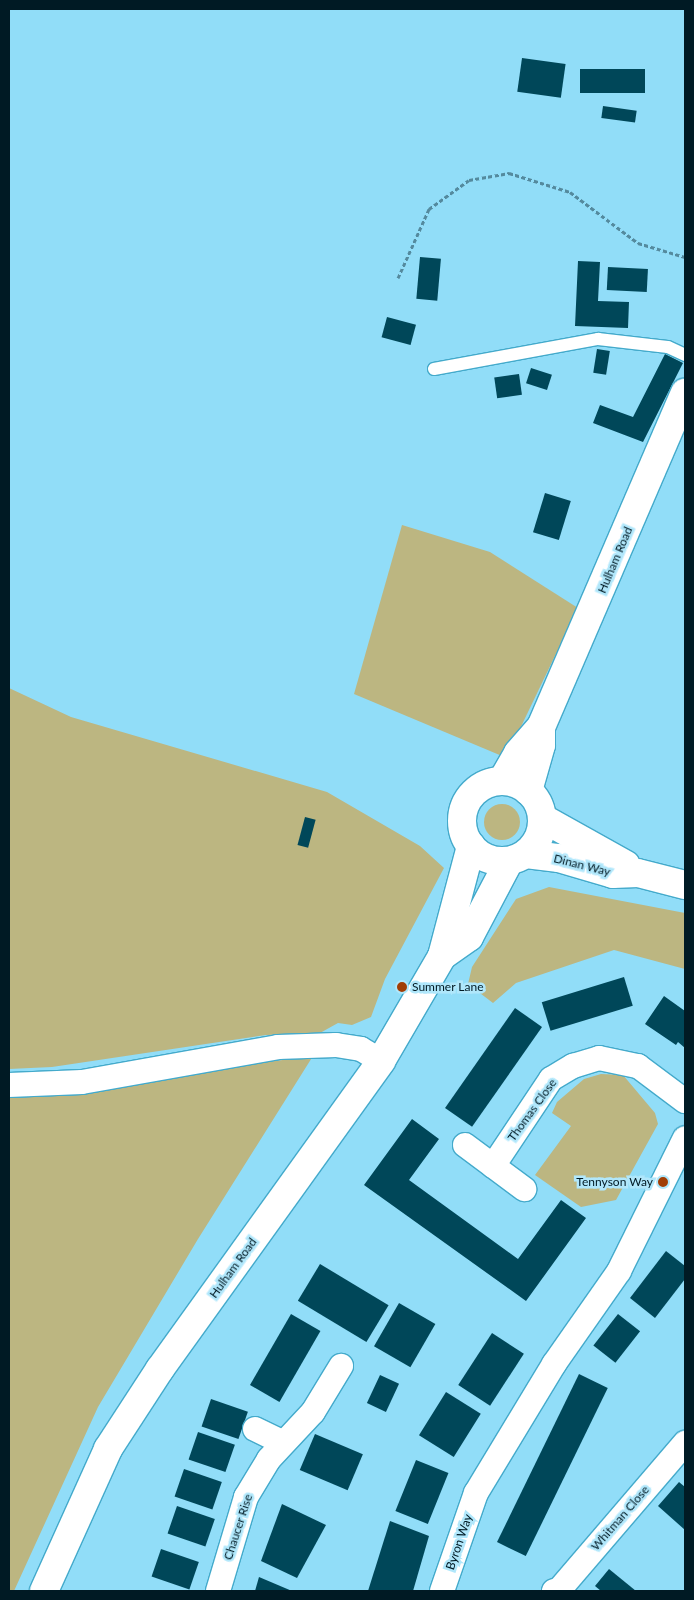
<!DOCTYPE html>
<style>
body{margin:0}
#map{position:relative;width:694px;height:1600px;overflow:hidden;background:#91ddf8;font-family:Lato,sans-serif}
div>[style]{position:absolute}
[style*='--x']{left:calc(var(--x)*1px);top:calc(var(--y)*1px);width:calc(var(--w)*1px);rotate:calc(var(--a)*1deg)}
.green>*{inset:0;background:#bcb681}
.round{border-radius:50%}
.building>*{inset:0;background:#004759;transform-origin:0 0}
.path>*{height:3px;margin-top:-1.5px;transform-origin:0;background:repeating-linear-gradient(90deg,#548a9e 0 4px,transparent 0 6.5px)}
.roads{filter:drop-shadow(1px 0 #44aacb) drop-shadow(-1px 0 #44aacb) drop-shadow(0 1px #44aacb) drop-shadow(0 -1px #44aacb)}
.service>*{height:12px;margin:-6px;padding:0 6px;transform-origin:6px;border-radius:6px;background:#fff}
.minor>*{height:24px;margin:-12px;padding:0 12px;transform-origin:12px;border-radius:12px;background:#fff}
.tertiary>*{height:28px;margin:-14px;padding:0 14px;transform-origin:14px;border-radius:14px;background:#fff}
.tertiary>.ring{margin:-14px;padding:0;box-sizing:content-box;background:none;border:28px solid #fff;border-radius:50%}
.dots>*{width:14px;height:14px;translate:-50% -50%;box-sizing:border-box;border:2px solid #b0e7fb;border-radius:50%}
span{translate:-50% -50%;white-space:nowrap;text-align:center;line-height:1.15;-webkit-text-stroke:5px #b0e7fb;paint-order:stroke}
.street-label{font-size:12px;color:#001a24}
.poi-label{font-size:12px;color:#001a24}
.left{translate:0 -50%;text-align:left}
.right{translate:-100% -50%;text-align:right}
.frame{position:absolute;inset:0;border:10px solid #001a24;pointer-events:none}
</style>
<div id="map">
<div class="green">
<div style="clip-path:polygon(402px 525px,490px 552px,578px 608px,516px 737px,502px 756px,354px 694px)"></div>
<div style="clip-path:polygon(9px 688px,71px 717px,327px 792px,420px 846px,444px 868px,385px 979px,371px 1017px,352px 1025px,338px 1023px,320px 1033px,266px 1035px,52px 1067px,9px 1069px)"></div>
<div class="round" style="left:484px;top:804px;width:36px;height:36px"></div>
<div style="clip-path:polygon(549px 887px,685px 913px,685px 969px,614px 950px,516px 983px,493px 1003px,468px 984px,472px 967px,516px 899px)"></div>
<div style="clip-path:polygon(313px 1056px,198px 1239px,98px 1407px,14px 1591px,9px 1591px,9px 1096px)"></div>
<div style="clip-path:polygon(601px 1074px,623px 1075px,655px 1113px,658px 1124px,616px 1200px,581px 1207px,535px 1175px,571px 1126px,552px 1113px,557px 1102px,584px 1079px)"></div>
</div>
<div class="building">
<div style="left:522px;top:58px;width:44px;height:34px;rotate:8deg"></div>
<div style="left:645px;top:69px;width:24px;height:65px;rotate:90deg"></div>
<div style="left:603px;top:106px;width:34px;height:12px;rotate:8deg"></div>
<div style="left:420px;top:257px;width:21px;height:42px;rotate:5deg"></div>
<div style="clip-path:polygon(578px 261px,600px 262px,598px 301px,629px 302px,628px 328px,575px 326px)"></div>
<div style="left:608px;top:267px;width:40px;height:23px;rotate:3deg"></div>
<div style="left:387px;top:317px;width:30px;height:21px;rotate:15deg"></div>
<div style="left:597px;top:349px;width:13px;height:24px;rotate:9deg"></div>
<div style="clip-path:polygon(665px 354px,683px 363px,643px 442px,593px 423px,600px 405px,633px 417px)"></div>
<div style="left:531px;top:368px;width:22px;height:16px;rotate:18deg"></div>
<div style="left:519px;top:374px;width:21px;height:25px;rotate:82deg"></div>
<div style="left:545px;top:493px;width:27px;height:41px;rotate:17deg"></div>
<div style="left:305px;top:817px;width:11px;height:29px;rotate:15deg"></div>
<div style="left:624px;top:977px;width:30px;height:86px;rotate:73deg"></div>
<div style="clip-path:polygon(664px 996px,685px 1011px,685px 1048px,678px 1042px,676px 1045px,645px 1024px)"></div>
<div style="left:515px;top:1008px;width:33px;height:122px;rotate:35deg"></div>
<div style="clip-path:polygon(412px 1119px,439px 1139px,409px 1180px,518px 1259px,561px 1200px,586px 1218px,526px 1301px,364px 1185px)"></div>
<div style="clip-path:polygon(666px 1251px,685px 1266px,685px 1279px,655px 1318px,630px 1298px)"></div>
<div style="left:320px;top:1264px;width:80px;height:43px;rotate:31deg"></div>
<div style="left:399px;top:1303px;width:42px;height:50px;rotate:30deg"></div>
<div style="left:291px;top:1314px;width:34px;height:82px;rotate:30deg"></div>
<div style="left:618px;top:1314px;width:28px;height:40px;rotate:38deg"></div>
<div style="left:492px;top:1333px;width:38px;height:62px;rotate:33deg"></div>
<div style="left:579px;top:1374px;width:32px;height:187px;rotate:26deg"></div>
<div style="left:380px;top:1375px;width:21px;height:31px;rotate:25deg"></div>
<div style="left:446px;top:1392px;width:41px;height:51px;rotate:32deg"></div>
<div style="left:211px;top:1399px;width:39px;height:29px;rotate:19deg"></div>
<div style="left:198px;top:1432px;width:39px;height:29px;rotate:19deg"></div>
<div style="left:315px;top:1434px;width:52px;height:39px;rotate:23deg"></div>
<div style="left:416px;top:1460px;width:35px;height:55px;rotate:22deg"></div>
<div style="left:184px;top:1469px;width:40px;height:29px;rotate:19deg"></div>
<div style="clip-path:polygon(679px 1482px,685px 1487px,685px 1530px,658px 1506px)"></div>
<div style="clip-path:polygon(282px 1504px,326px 1525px,297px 1578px,261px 1561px)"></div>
<div style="left:177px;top:1506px;width:40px;height:29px;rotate:19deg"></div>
<div style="clip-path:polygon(390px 1521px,429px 1536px,413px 1591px,368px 1591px)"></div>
<div style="left:161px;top:1549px;width:40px;height:29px;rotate:19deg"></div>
<div style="clip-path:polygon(609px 1569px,636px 1591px,601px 1591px,595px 1586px)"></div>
<div style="clip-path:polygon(259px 1577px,292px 1591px,255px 1591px)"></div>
</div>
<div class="path">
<div style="--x:398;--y:278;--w:76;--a:-65.8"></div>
<div style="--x:429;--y:209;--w:49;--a:-35.9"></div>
<div style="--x:469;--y:180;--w:41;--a:-9.9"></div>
<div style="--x:509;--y:173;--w:64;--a:17.3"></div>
<div style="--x:570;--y:192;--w:85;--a:36.9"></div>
<div style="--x:638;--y:243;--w:49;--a:16.6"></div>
</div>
<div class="roads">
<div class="service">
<div style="--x:434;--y:369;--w:167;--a:-10.4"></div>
<div style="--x:598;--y:339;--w:70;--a:6.5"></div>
<div style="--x:668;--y:347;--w:19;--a:25"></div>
</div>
<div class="minor">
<div style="--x:9;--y:1085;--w:73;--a:-2.4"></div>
<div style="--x:82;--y:1082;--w:199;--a:-10.1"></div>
<div style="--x:278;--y:1047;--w:58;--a:-2"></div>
<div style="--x:336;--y:1045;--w:25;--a:9"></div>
<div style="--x:361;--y:1049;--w:23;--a:31"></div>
<div style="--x:465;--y:1145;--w:74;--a:36.7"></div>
<div style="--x:493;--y:1166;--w:105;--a:-56.3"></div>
<div style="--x:551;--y:1079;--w:26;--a:-31"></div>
<div style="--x:573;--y:1066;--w:27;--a:-17"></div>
<div style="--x:599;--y:1058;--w:40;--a:12"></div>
<div style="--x:638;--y:1066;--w:59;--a:36.7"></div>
<div style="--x:255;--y:1429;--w:30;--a:26"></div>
<div style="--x:218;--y:1591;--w:98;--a:-73.4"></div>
<div style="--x:246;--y:1497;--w:44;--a:-58.8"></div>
<div style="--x:269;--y:1459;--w:64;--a:-46.9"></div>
<div style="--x:313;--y:1412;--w:54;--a:-58.7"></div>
<div style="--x:442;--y:1591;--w:104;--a:-70.9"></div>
<div style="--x:476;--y:1493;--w:151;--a:-58.8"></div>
<div style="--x:554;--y:1364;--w:113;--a:-55"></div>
<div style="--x:619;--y:1271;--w:148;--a:-63.6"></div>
<div style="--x:554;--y:1591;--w:5;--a:-11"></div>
<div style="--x:559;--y:1590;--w:194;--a:-49.4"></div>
</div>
<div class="tertiary">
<div style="--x:502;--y:781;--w:32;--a:-60"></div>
<div style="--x:518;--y:753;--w:35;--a:-49"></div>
<div class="ring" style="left:462px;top:781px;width:52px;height:52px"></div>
<div style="--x:528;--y:791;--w:48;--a:-74.2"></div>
<div style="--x:541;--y:745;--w:18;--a:-90"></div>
<div style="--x:541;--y:727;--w:364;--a:-66.7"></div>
<div style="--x:542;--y:818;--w:96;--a:29.2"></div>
<div style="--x:526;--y:854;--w:33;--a:7"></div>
<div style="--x:559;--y:858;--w:56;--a:16.5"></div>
<div style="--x:613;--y:874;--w:25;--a:-2"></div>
<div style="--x:638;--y:873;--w:49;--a:14.3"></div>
<div style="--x:442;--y:956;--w:33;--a:-35"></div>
<div style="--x:469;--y:937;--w:86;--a:-62.2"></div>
<div style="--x:44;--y:1591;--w:156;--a:-65.7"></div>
<div style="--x:108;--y:1449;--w:95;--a:-57"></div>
<div style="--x:160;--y:1369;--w:379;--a:-54.3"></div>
<div style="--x:381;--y:1061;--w:121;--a:-59.8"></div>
<div style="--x:442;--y:956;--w:114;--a:-75.2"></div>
</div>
</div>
<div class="dots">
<div style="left:402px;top:987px;background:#a13e05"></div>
<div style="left:663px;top:1182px;background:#a13e05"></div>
</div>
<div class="street-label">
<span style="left:615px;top:560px;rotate:-67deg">Hulham Road</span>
<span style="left:582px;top:865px;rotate:14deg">Dinan Way</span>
<span style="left:532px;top:1110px;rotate:-54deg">Thomas Close</span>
<span style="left:233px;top:1268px;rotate:-54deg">Hulham Road</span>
<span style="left:620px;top:1518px;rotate:-49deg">Whitman Close</span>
<span style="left:238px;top:1527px;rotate:-72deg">Chaucer Rise</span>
<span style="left:459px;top:1542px;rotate:-71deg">Byron Way</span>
</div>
<div class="poi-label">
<span class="left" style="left:412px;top:987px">Summer Lane</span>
<span class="right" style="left:653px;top:1182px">Tennyson Way</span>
</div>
<div class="frame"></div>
</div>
